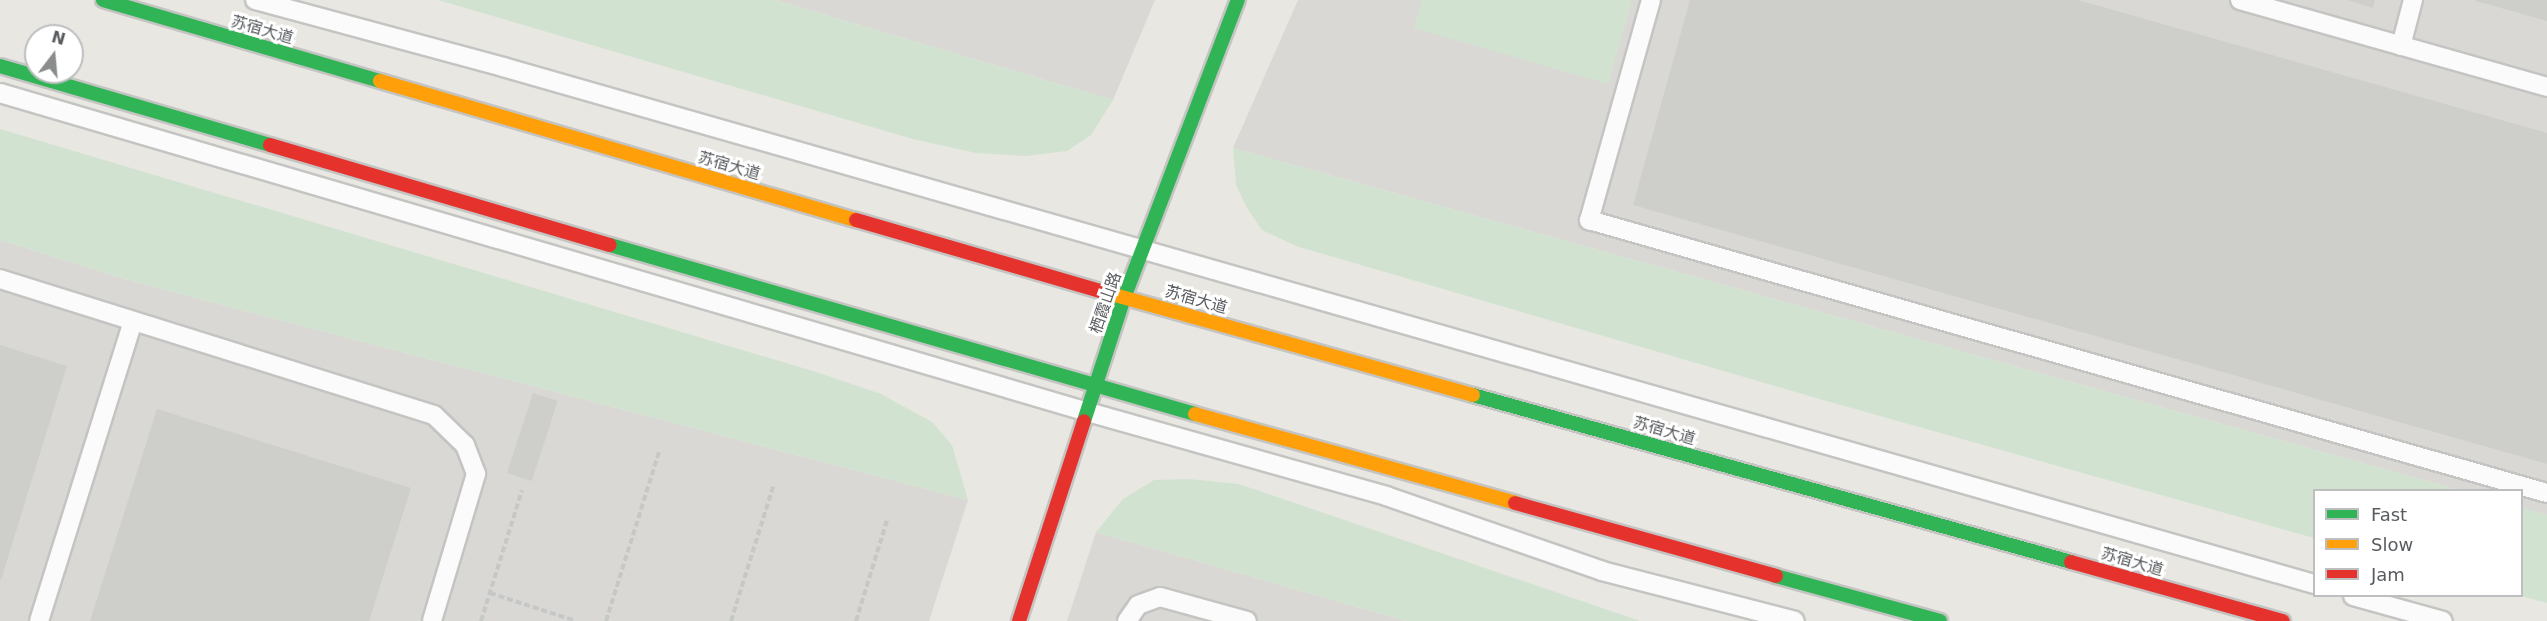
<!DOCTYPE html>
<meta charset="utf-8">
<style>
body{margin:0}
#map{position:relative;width:2547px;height:621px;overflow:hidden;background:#e8e7e2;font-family:"DejaVu Sans","Noto Sans SC",sans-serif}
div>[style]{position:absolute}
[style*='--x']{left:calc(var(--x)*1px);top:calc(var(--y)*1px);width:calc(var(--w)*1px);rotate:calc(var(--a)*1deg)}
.industrial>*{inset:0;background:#d9d8d4}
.green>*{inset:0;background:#d1e3d0}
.building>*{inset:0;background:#cececb;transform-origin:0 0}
.path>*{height:4px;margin-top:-2px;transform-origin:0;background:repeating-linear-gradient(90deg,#c5c8c6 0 6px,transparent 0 9px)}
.roads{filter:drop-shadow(2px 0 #c4c4c3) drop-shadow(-2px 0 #c4c4c3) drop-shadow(0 2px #c4c4c3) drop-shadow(0 -2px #c4c4c3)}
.lane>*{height:18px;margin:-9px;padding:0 9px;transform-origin:9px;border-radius:9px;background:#fcfbfb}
.fast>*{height:14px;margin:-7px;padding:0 7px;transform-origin:7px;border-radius:7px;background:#30b455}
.slow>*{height:14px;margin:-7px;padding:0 7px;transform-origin:7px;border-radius:7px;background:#ff9f0a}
.jam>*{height:14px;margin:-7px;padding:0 7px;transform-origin:7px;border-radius:7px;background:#e5322d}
span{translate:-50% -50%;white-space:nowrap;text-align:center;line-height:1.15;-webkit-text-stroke:6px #fff;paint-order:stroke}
.street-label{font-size:16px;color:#595c5f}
.legend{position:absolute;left:2313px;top:489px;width:210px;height:108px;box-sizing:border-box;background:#fff;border:2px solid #bdbebf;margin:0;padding:8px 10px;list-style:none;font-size:18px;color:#595c5f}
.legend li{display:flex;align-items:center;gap:12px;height:30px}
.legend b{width:30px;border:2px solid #bdbebf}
.north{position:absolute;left:24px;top:24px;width:60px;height:60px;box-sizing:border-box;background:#fff;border:2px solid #bdbebf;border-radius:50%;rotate:16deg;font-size:16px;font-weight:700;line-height:24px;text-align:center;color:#595c5f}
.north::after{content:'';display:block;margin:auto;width:21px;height:27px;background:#8b8d8d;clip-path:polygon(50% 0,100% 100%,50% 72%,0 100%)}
</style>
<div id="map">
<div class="industrial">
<div style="clip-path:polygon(775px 0,1155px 0,1113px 100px)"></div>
<div style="clip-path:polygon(1298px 0,2547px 0,2547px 515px,2522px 508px,2522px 490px,2459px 490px,1233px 148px)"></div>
<div style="clip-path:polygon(0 240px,135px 282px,968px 500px,929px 621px,0 621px)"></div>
<div style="clip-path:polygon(1096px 532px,1406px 621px,1067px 621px)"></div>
</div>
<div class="green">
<div style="clip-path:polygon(438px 0,775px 0,1113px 100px,1091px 135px,1067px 151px,1026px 156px,976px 153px,913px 139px)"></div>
<div style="clip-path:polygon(1422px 0,1632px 0,1608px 84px,1414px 28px)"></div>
<div style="clip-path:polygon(0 129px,813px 371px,881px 394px,932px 422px,952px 445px,968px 500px,135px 282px,0 240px)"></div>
<div style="clip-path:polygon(1233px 148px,2459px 490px,2314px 490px,2314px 538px,1823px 400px,1296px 246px,1262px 230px,1247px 208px,1236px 185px)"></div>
<div style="clip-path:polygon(1189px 479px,1239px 484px,1640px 621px,1406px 621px,1096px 532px,1123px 499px,1154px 480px)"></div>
<div style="clip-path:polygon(2522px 508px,2547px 515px,2547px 603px,2521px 596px)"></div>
</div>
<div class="building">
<div style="clip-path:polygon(1690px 0,2078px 0,2547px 133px,2547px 464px,1633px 205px)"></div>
<div style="clip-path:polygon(2348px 0,2375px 0,2373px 8px)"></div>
<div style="clip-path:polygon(2476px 0,2547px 0,2547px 21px,2476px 1px)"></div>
<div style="clip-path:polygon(0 345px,67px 366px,1px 580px,0 579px)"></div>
<div style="left:533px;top:393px;width:26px;height:84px;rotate:18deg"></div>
<div style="clip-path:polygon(157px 409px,411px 488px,369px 621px,90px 621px)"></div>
</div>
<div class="path">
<div style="--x:490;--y:593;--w:90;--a:18"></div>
<div style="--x:481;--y:621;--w:137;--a:-72.6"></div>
<div style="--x:606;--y:621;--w:177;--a:-72.6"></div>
<div style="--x:731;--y:621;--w:144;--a:-72.6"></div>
<div style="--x:856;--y:621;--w:106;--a:-72.9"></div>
</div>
<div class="roads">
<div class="lane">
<div style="--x:255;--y:0;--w:257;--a:15.1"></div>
<div style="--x:503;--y:67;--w:1883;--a:15.93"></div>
<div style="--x:1651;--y:0;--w:229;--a:105.7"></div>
<div style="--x:1589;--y:220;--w:996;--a:15.91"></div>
<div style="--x:2240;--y:0;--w:319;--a:15.8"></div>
<div style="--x:2401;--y:46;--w:48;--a:-75.4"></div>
<div style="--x:0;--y:93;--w:1134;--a:16.34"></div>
<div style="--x:1088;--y:412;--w:310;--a:15.7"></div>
<div style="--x:1386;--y:496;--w:229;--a:19.1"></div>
<div style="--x:1602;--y:571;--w:199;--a:14.5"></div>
<div style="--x:0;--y:279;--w:455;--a:17.4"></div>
<div style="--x:434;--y:415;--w:43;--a:44.1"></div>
<div style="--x:465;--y:445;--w:31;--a:69"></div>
<div style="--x:476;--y:474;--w:153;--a:106.7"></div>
<div style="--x:2353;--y:596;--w:93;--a:15.5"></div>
<div style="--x:39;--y:621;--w:314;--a:-72.6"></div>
<div style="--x:1127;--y:621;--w:19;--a:-55"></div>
<div style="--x:1138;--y:605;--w:23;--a:-20"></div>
<div style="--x:1160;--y:597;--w:90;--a:15.4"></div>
</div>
<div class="fast">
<div style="--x:103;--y:0;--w:289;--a:16.3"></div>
<div style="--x:0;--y:66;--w:281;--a:16.3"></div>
<div style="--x:610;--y:245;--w:609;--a:16.11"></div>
<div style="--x:1473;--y:395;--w:621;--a:15.6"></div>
<div style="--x:1084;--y:421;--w:129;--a:-72"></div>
<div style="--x:1124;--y:298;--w:319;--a:-69.1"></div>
<div style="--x:1776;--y:576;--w:170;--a:15.3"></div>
</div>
<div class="slow">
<div style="--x:380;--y:81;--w:496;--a:16.3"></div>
<div style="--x:1104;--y:292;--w:383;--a:15.6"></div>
<div style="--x:1195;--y:414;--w:332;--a:15.5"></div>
</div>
<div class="jam">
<div style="--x:270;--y:145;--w:354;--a:16.4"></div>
<div style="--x:856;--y:220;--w:258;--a:16.2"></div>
<div style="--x:1515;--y:503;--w:271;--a:15.6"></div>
<div style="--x:2071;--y:562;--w:220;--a:15.6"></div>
<div style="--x:1019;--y:621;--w:210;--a:-72"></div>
</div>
</div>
<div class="street-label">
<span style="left:262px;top:30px;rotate:16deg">苏宿大道</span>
<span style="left:729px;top:166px;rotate:16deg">苏宿大道</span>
<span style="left:1196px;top:300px;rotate:16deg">苏宿大道</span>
<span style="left:1106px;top:303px;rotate:-71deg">栖霞山路</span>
<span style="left:1664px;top:431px;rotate:16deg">苏宿大道</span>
<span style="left:2132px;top:562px;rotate:16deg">苏宿大道</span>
</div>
<ul class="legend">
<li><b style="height:8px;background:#30b455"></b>Fast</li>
<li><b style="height:8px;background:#ff9f0a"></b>Slow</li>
<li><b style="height:8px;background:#e5322d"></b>Jam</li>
</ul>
<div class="north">N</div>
</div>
